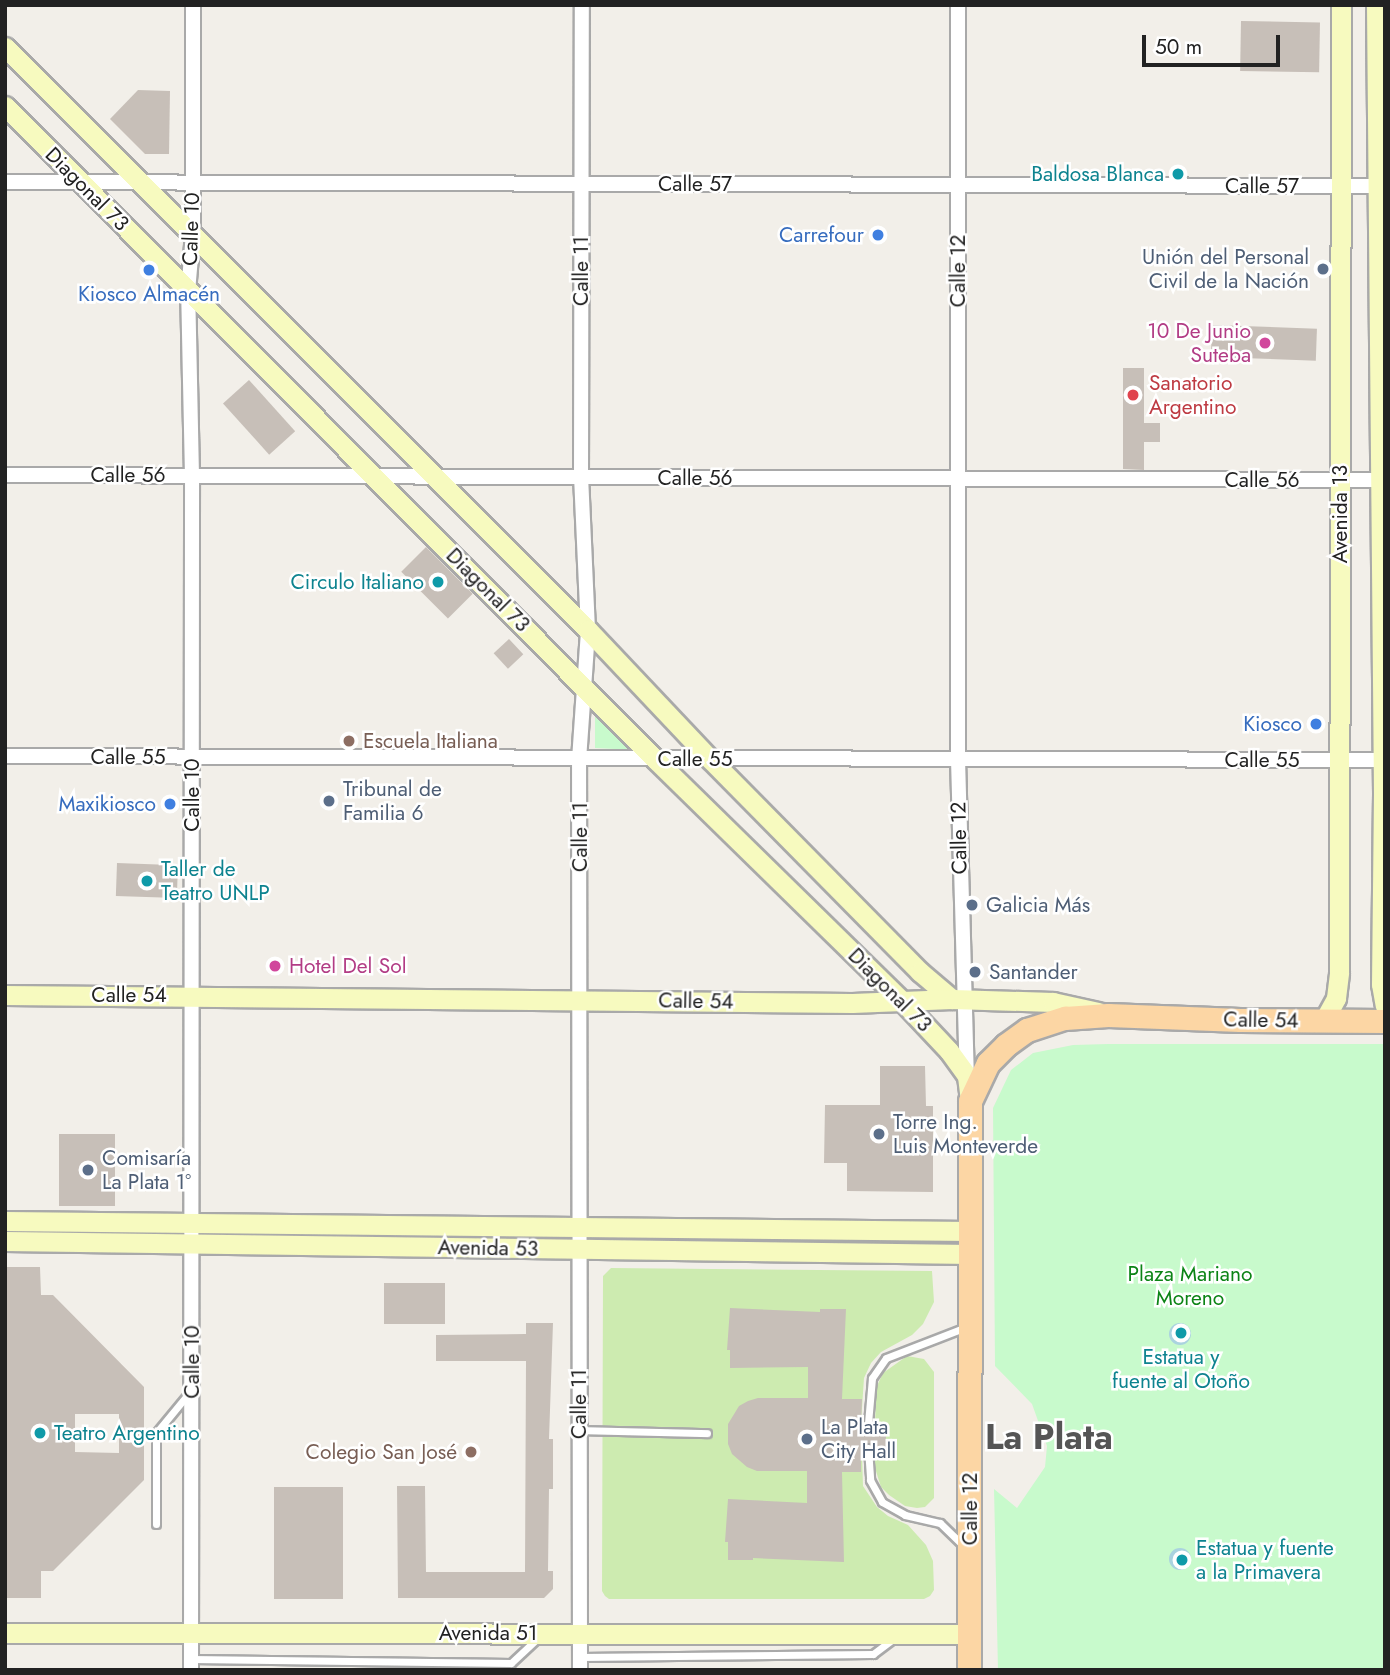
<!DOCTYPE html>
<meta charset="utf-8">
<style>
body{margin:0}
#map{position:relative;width:1390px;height:1675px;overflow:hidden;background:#f2efe9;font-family:Jost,sans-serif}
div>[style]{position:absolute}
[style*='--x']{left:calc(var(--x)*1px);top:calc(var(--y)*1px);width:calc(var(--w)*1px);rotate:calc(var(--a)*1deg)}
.grass>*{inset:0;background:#cdebb0}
.park>*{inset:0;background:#c8facc}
.water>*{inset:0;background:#aad3df}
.round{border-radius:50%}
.building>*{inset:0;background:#c7bfb8;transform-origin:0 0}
.roads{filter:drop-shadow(2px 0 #a9a9a9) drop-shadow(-2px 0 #a9a9a9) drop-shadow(0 2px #a9a9a9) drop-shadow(0 -2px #a9a9a9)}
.lane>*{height:7px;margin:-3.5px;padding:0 3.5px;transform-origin:3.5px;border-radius:3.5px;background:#fff}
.street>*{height:14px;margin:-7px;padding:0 7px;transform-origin:7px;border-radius:7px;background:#fff}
.secondary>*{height:19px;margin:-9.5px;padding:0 9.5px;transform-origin:9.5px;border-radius:9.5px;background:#f7fabf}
.primary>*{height:23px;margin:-11.5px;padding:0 11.5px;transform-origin:11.5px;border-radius:11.5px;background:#fcd6a4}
.dots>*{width:19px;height:19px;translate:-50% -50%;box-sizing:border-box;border:4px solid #fff;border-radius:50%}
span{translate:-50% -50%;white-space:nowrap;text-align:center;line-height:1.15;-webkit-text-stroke:5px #fff;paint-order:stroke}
.culture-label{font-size:21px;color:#0d838f}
.right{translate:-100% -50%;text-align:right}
.left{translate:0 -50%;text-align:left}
.street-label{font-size:21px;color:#222}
.shop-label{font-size:21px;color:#366cbe}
.service-label{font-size:21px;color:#4e5e75}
.hotel-label{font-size:21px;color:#b23c85}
.health-label{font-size:21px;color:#be3a42}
.education-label{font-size:21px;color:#785e54}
.park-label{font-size:21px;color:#0c8416}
.town-label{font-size:35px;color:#555;font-weight:700}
.frame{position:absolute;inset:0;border:7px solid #222;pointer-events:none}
.scale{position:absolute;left:1142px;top:35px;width:138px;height:32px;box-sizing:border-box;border:4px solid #222;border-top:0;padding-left:9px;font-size:21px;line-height:24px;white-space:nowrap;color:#222;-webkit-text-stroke:5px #fff;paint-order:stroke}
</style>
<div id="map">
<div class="grass">
<div style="clip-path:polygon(611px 1268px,932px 1271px,934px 1302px,923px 1324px,912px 1335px,881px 1352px,871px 1363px,864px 1378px,861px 1423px,863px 1486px,877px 1507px,888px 1516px,908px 1525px,926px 1545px,933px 1561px,934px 1590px,930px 1596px,924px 1599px,609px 1599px,605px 1596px,602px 1591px,603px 1276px)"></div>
<div style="clip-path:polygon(907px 1356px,924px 1359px,934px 1372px,934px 1498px,925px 1507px,917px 1508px,905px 1506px,889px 1495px,881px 1487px,874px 1465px,876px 1388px,883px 1373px)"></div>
</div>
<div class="park">
<div style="clip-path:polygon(595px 711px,635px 750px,595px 748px)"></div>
<div style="clip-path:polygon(1108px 1044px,1385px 1044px,1385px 1670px,998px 1670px,994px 1489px,1017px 1508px,1045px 1467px,1047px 1446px,1032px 1404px,995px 1366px,993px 1108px,1011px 1070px,1033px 1053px,1073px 1045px)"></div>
</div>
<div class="water">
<div class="round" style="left:1169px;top:1323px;width:22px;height:22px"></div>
<div class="round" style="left:1169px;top:1548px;width:22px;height:22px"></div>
</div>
<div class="building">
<div style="left:1241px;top:21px;width:79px;height:50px;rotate:1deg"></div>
<div style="clip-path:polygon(138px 90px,170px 91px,169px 154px,145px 154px,110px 119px)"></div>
<div style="left:1212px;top:325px;width:105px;height:32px;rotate:2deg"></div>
<div style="clip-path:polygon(1123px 368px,1144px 368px,1144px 423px,1160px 423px,1160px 442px,1144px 442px,1144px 470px,1123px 469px)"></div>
<div style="left:249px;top:380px;width:69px;height:35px;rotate:48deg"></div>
<div style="left:426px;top:547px;width:66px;height:35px;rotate:45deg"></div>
<div style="left:509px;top:639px;width:21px;height:21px;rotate:47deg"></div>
<div style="left:117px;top:863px;width:61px;height:33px;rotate:2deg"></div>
<div style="clip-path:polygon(880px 1066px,925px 1066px,926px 1106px,933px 1106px,933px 1192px,847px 1191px,847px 1163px,824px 1163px,825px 1105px,880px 1105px)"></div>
<div style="left:59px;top:1134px;width:56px;height:72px"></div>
<div style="clip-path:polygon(evenodd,5px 1267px,40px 1267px,41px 1295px,53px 1295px,144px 1387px,144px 1480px,53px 1571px,41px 1571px,41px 1598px,5px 1598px,5px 1267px,75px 1414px,119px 1414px,119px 1453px,75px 1452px,75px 1414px)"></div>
<div style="left:384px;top:1283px;width:61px;height:41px"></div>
<div style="clip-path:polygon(730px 1308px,820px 1312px,820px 1309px,846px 1309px,842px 1399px,862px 1399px,861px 1423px,865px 1428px,871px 1428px,874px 1423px,886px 1423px,886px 1448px,874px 1448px,871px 1443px,865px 1443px,861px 1448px,861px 1472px,842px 1472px,844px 1562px,753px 1558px,753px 1560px,728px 1560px,728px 1542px,725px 1542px,728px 1499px,807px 1503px,807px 1471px,757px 1471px,747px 1467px,732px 1454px,728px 1444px,728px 1424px,739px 1406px,748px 1401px,758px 1398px,808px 1398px,808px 1367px,730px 1368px,730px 1350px,727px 1350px)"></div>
<div style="clip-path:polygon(526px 1323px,553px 1323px,549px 1439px,553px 1439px,553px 1489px,549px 1489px,548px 1571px,553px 1571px,553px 1589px,544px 1598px,398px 1598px,397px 1486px,425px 1486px,426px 1572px,525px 1572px,526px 1361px,436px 1361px,436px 1335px,526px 1334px)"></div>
<div style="left:274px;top:1487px;width:69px;height:112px"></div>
</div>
<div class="roads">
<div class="lane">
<div style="--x:868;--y:1423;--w:45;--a:-84.9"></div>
<div style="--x:872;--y:1378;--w:24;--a:-55"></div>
<div style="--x:886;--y:1358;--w:86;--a:-21.2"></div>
<div style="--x:580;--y:1430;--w:127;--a:1.4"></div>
<div style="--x:868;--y:1448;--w:32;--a:86"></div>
<div style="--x:870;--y:1480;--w:25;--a:61"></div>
<div style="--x:882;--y:1502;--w:26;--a:29"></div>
<div style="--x:905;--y:1515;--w:36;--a:13"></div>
<div style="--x:940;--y:1523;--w:33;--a:44"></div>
<div style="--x:156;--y:1524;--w:91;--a:-90"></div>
<div style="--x:156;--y:1433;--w:52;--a:-50.5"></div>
<div style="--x:580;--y:1657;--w:293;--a:-0.6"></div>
<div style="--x:873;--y:1654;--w:25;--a:-37"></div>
<div style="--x:191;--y:1659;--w:320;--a:0.7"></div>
<div style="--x:511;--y:1663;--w:37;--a:-43"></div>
</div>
<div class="street">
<div style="--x:958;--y:5;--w:754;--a:90"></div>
<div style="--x:958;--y:759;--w:316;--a:88.4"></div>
<div style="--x:5;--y:182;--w:1380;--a:0.17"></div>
<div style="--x:5;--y:475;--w:1380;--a:0.21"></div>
<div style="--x:5;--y:756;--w:1380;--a:0.17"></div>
<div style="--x:191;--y:1670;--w:1194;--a:-89.95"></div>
<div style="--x:192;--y:476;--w:184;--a:-91.2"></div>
<div style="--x:188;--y:292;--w:58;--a:-85.1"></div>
<div style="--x:193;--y:234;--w:229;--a:-90"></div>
<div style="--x:580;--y:1670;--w:910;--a:-90.06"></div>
<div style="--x:579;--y:760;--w:130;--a:-86"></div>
<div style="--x:588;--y:630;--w:153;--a:-92.6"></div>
<div style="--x:581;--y:477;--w:472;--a:-89.9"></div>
</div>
<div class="secondary">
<div style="--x:1376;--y:5;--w:789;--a:89.49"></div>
<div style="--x:1383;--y:794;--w:190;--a:90.6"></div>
<div style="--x:1381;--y:984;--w:22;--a:80"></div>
<div style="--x:5;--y:47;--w:824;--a:45"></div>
<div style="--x:588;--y:630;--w:178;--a:46.6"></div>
<div style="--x:710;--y:759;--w:299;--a:45.4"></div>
<div style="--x:920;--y:972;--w:42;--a:40.2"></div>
<div style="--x:5;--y:106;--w:923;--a:45.13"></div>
<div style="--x:656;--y:760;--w:346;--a:44.4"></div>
<div style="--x:903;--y:1002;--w:67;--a:46.8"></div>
<div style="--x:949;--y:1051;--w:31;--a:54"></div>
<div style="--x:967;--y:1076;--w:25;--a:83"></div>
<div style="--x:5;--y:995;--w:847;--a:0.54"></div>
<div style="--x:852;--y:1003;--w:100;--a:-2.3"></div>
<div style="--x:952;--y:999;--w:101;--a:1.7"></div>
<div style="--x:1053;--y:1002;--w:46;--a:12.5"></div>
<div style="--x:1324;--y:1020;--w:25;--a:-61"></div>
<div style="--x:1336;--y:998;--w:26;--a:-83"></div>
<div style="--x:1339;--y:972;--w:967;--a:-89.88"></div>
<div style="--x:5;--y:1221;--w:965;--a:0.59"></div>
<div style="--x:5;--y:1241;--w:966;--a:0.77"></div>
<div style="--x:5;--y:1633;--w:965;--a:0.06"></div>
</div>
<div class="primary">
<div style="--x:969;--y:1670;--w:569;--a:-89.9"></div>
<div style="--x:970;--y:1101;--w:42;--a:-64.7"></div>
<div style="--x:988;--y:1063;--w:25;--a:-45"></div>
<div style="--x:1006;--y:1045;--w:26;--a:-36"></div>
<div style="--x:1027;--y:1030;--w:40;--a:-18"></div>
<div style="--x:1065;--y:1018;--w:43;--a:-4"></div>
<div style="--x:1108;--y:1015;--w:132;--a:2.2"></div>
<div style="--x:1240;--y:1020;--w:145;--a:0.4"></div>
</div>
</div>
<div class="dots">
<div style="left:1178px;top:174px;background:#0f9aa8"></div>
<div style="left:878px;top:235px;background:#3f7fe0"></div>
<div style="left:1323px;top:269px;background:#5c6f8a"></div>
<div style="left:149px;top:270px;background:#3f7fe0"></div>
<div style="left:1265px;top:343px;background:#d1479c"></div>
<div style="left:1133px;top:395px;background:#e0444e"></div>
<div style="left:438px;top:582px;background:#0f9aa8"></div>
<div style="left:1316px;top:724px;background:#3f7fe0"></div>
<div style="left:349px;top:741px;background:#8d6e63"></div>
<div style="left:329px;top:801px;background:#5c6f8a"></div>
<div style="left:170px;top:804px;background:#3f7fe0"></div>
<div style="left:147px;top:881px;background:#0f9aa8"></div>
<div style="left:972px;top:905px;background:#5c6f8a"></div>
<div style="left:275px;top:966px;background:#d1479c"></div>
<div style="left:975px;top:972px;background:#5c6f8a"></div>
<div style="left:879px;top:1134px;background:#5c6f8a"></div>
<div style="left:88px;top:1170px;background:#5c6f8a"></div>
<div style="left:1181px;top:1333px;background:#0f9aa8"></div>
<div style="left:40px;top:1433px;background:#0f9aa8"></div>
<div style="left:807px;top:1439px;background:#5c6f8a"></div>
<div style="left:471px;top:1452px;background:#8d6e63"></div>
<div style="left:1182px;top:1560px;background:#0f9aa8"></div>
</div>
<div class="culture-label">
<span class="right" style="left:1164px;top:174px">Baldosa Blanca</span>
<span class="right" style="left:424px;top:582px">Circulo Italiano</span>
<span class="left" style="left:161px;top:881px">Taller de<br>Teatro UNLP</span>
<span style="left:1181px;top:1369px">Estatua y<br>fuente al Otoño</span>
<span class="left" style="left:54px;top:1433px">Teatro Argentino</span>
<span class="left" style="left:1196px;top:1560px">Estatua y fuente<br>a la Primavera</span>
</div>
<div class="street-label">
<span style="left:695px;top:184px">Calle 57</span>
<span style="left:1262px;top:186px">Calle 57</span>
<span style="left:87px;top:189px;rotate:45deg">Diagonal 73</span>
<span style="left:191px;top:229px;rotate:-88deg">Calle 10</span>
<span style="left:581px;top:271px;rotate:-90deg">Calle 11</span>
<span style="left:958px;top:271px;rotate:-90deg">Calle 12</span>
<span style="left:128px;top:475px">Calle 56</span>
<span style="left:695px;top:478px">Calle 56</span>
<span style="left:1262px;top:480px">Calle 56</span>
<span style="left:1340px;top:514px;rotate:-90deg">Avenida 13</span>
<span style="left:488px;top:590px;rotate:45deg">Diagonal 73</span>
<span style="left:128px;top:757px">Calle 55</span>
<span style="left:695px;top:759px">Calle 55</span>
<span style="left:1262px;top:760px">Calle 55</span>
<span style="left:192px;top:795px;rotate:-90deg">Calle 10</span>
<span style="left:580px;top:837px;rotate:-90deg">Calle 11</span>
<span style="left:959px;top:838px;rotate:-91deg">Calle 12</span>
<span style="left:890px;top:990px;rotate:45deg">Diagonal 73</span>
<span style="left:129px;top:995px">Calle 54</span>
<span style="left:696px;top:1001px;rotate:1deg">Calle 54</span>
<span style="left:1261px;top:1020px;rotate:1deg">Calle 54</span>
<span style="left:488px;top:1248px;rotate:1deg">Avenida 53</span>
<span style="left:192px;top:1362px;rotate:-90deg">Calle 10</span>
<span style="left:579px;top:1404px;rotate:-90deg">Calle 11</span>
<span style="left:970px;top:1509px;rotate:-90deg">Calle 12</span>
<span style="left:488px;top:1633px">Avenida 51</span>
</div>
<div class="shop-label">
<span class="right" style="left:864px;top:235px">Carrefour</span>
<span style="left:149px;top:294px">Kiosco Almacén</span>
<span class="right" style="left:1302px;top:724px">Kiosco</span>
<span class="right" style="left:156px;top:804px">Maxikiosco</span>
</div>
<div class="service-label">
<span class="right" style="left:1309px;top:269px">Unión del Personal<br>Civil de la Nación</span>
<span class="left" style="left:343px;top:801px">Tribunal de<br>Familia 6</span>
<span class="left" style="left:986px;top:905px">Galicia Más</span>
<span class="left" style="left:989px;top:972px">Santander</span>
<span class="left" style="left:893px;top:1134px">Torre Ing.<br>Luis Monteverde</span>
<span class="left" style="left:102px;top:1170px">Comisaría<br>La Plata 1°</span>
<span class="left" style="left:821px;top:1439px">La Plata<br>City Hall</span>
</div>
<div class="hotel-label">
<span class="right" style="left:1251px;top:343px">10 De Junio<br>Suteba</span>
<span class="left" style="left:289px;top:966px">Hotel Del Sol</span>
</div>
<div class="health-label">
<span class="left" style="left:1149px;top:395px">Sanatorio<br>Argentino</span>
</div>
<div class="education-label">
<span class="left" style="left:363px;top:741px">Escuela Italiana</span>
<span class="right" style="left:457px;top:1452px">Colegio San José</span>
</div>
<div class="park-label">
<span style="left:1190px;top:1286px">Plaza Mariano<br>Moreno</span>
</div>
<div class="town-label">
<span style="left:1049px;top:1437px">La Plata</span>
</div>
<div class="frame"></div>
<div class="scale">50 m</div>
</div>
